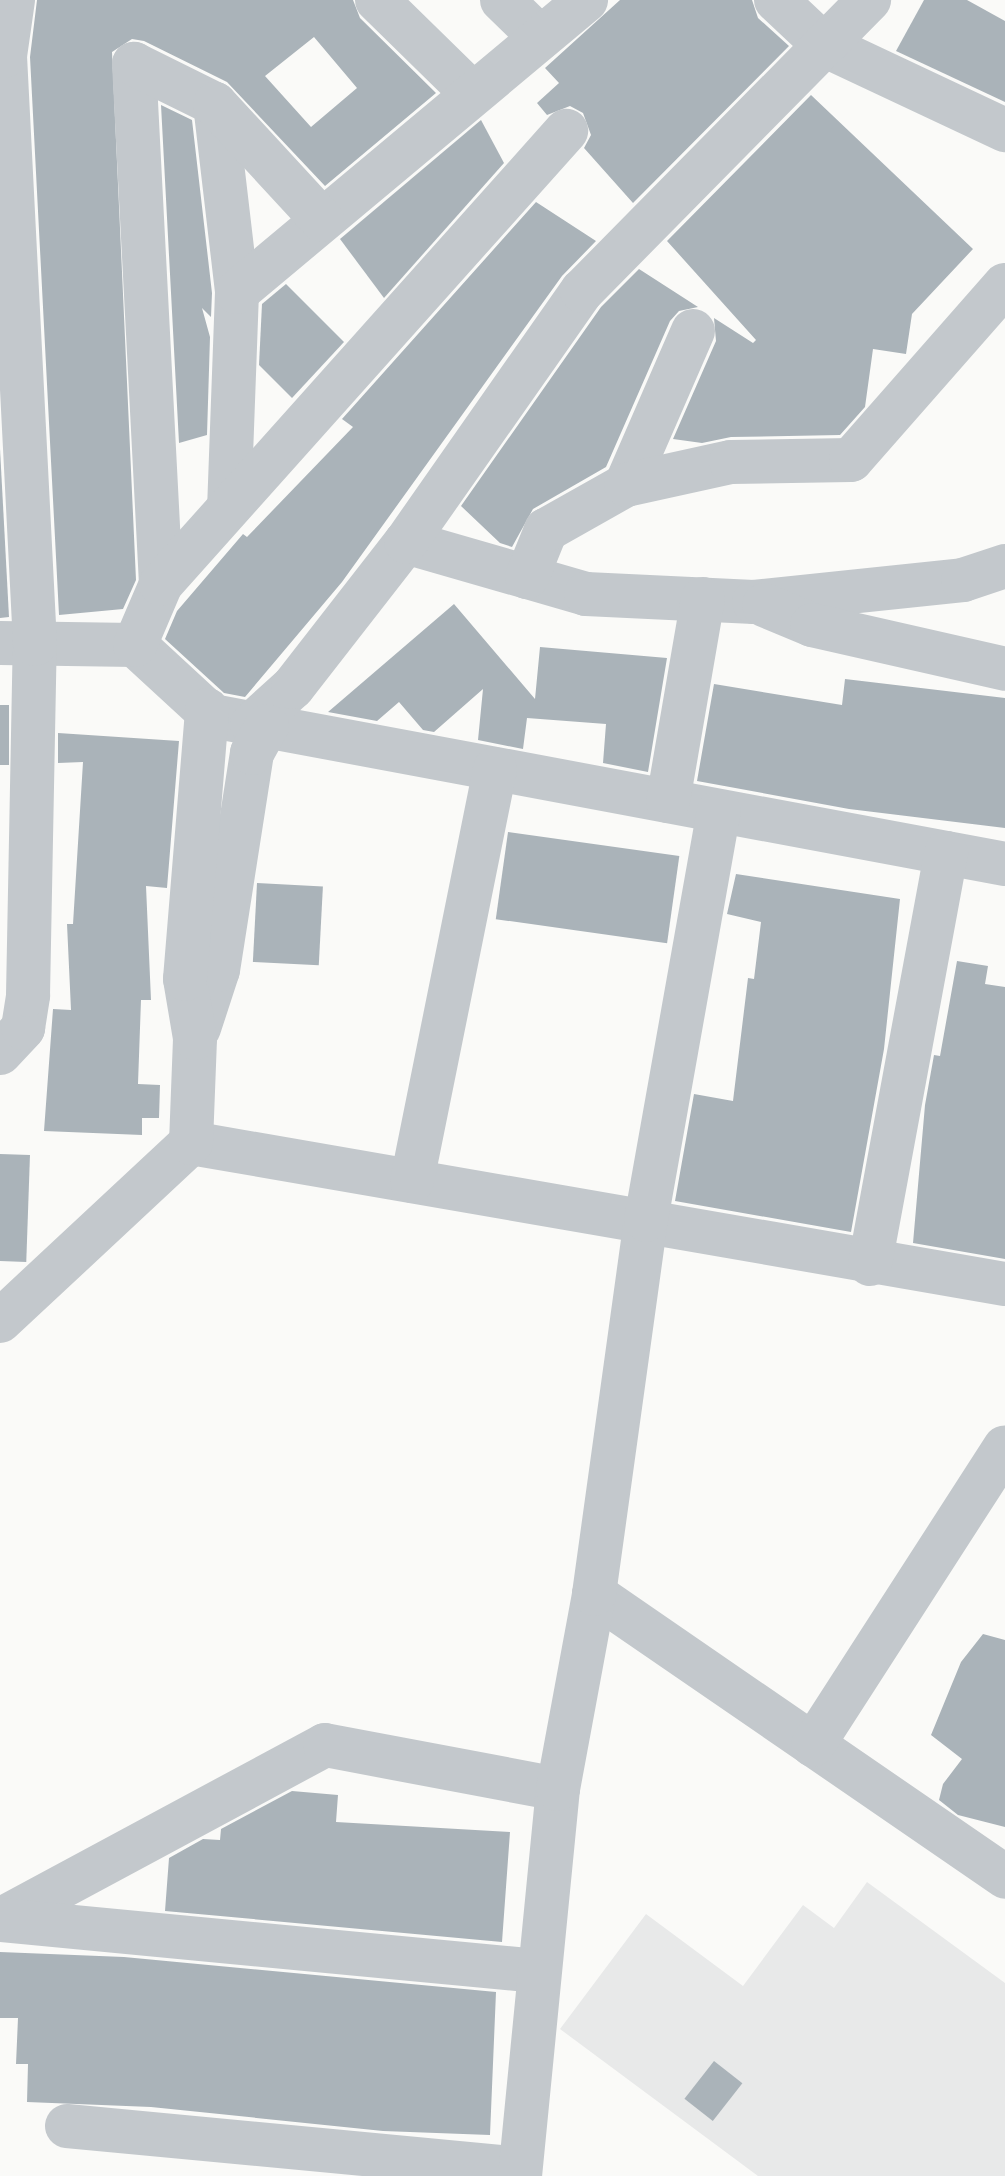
<!DOCTYPE html>
<style>
body{margin:0}
#map{position:relative;width:1005px;height:2176px;overflow:hidden;background:#fafaf8;font-family:"Archivo Narrow",sans-serif}
div>[style]{position:absolute}
[style*='--x']{left:calc(var(--x)*1px);top:calc(var(--y)*1px);width:calc(var(--w)*1px);rotate:calc(var(--a)*1deg)}
.built>*{inset:0;background:#e8e9e9}
.building>*{inset:0;background:#aab3b9;transform-origin:0 0}
.minor>*{height:44px;margin:-22px;padding:0 22px;transform-origin:22px;border-radius:22px;background:#c3c8cc}
span{translate:-50% -50%;white-space:nowrap;text-align:center;line-height:1.15;-webkit-text-stroke:8px #fff;paint-order:stroke}
</style>
<div id="map">
<div class="built">
<div style="clip-path:polygon(867px 1882px,1005px 1983px,1005px 2176px,758px 2176px,560px 2029px,646px 1914px,743px 1986px,803px 1905px,834px 1928px)"></div>
</div>
<div class="building">
<div style="clip-path:polygon(evenodd,37px 0,353px 0,360px 18px,436px 93px,325px 186px,227px 82px,144px 41px,132px 39px,112px 52px,136px 580px,123px 609px,59px 615px,30px 57px,37px 0,314px 37px,357px 88px,311px 127px,265px 76px,314px 37px)"></div>
<div style="clip-path:polygon(620px 0,752px 0,758px 18px,789px 46px,633px 203px,584px 148px,591px 135px,583px 113px,570px 106px,547px 115px,537px 103px,559px 83px,545px 68px)"></div>
<div style="clip-path:polygon(924px 0,967px 0,1005px 21px,1005px 102px,896px 51px)"></div>
<div style="clip-path:polygon(811px 95px,973px 249px,912px 314px,906px 354px,873px 349px,865px 407px,840px 435px,731px 437px,702px 443px,673px 439px,716px 341px,714px 318px,753px 343px,756px 340px,667px 241px)"></div>
<div style="clip-path:polygon(161px 105px,192px 120px,212px 293px,211px 317px,202px 308px,210px 337px,207px 435px,179px 443px)"></div>
<div style="clip-path:polygon(481px 120px,504px 163px,384px 298px,340px 239px)"></div>
<div style="clip-path:polygon(536px 202px,596px 241px,562px 276px,342px 582px,245px 697px,224px 693px,165px 639px,177px 611px,243px 534px,247px 537px,353px 427px,342px 419px)"></div>
<div style="clip-path:polygon(639px 269px,698px 307px,679px 311px,670px 321px,606px 467px,533px 509px,512px 547px,500px 543px,461px 506px,601px 307px)"></div>
<div style="clip-path:polygon(286px 284px,344px 342px,292px 398px,259px 365px,262px 304px)"></div>
<div style="clip-path:polygon(0 449px,9px 617px,0 618px)"></div>
<div style="clip-path:polygon(454px 604px,535px 699px,540px 647px,667px 658px,648px 772px,603px 763px,606px 724px,527px 718px,523px 749px,478px 740px,483px 689px,434px 732px,423px 730px,399px 702px,377px 721px,328px 712px)"></div>
<div style="clip-path:polygon(845px 679px,1005px 698px,1005px 828px,849px 809px,697px 781px,714px 684px,842px 705px)"></div>
<div style="left:0;top:705px;width:9px;height:60px"></div>
<div style="clip-path:polygon(58px 733px,179px 741px,167px 888px,146px 886px,151px 1000px,141px 1000px,138px 1084px,160px 1085px,159px 1118px,142px 1118px,142px 1135px,44px 1131px,53px 1009px,71px 1010px,67px 924px,73px 924px,83px 762px,58px 763px)"></div>
<div style="left:508px;top:832px;width:173px;height:88px;rotate:8deg"></div>
<div style="clip-path:polygon(736px 874px,900px 899px,884px 1049px,851px 1232px,675px 1201px,694px 1094px,733px 1101px,748px 978px,754px 979px,761px 922px,727px 914px)"></div>
<div style="left:257px;top:883px;width:66px;height:79px;rotate:3deg"></div>
<div style="clip-path:polygon(957px 961px,988px 966px,985px 984px,1005px 987px,1005px 1259px,913px 1243px,925px 1105px,934px 1055px,940px 1056px)"></div>
<div style="left:0;top:1154px;width:30px;height:107px;rotate:2deg"></div>
<div style="clip-path:polygon(983px 1634px,1005px 1640px,1005px 1827px,958px 1815px,939px 1800px,943px 1784px,962px 1759px,931px 1735px,961px 1662px)"></div>
<div style="clip-path:polygon(292px 1791px,338px 1795px,336px 1822px,510px 1832px,502px 1942px,165px 1911px,169px 1858px,203px 1839px,220px 1840px,221px 1829px)"></div>
<div style="clip-path:polygon(0 1952px,124px 1957px,496px 1992px,490px 2135px,383px 2131px,151px 2107px,27px 2102px,28px 2064px,16px 2064px,18px 2018px,0 2018px)"></div>
<div style="left:714px;top:2061px;width:36px;height:48px;rotate:38deg"></div>
</div>
<div class="minor">
<div style="--x:377;--y:0;--w:134;--a:44.4"></div>
<div style="--x:502;--y:0;--w:54;--a:44.3"></div>
<div style="--x:776;--y:0;--w:66;--a:43.2"></div>
<div style="--x:824;--y:45;--w:200;--a:25.2"></div>
<div style="--x:215;--y:104;--w:189;--a:83.3"></div>
<div style="--x:237;--y:292;--w:215;--a:92.1"></div>
<div style="--x:237;--y:292;--w:455;--a:-39.9"></div>
<div style="--x:626;--y:485;--w:168;--a:-66.5"></div>
<div style="--x:406;--y:542;--w:187;--a:16.1"></div>
<div style="--x:586;--y:594;--w:168;--a:2.7"></div>
<div style="--x:754;--y:602;--w:210;--a:-6"></div>
<div style="--x:963;--y:580;--w:44;--a:-18.4"></div>
<div style="--x:527;--y:577;--w:51;--a:-68"></div>
<div style="--x:546;--y:530;--w:92;--a:-29.4"></div>
<div style="--x:626;--y:485;--w:107;--a:-12.4"></div>
<div style="--x:731;--y:462;--w:120;--a:-1"></div>
<div style="--x:851;--y:460;--w:233;--a:-48.7"></div>
<div style="--x:161;--y:584;--w:521;--a:-92.97"></div>
<div style="--x:134;--y:64;--w:90;--a:26.3"></div>
<div style="--x:215;--y:104;--w:158;--a:47.3"></div>
<div style="--x:764;--y:605;--w:52;--a:22.6"></div>
<div style="--x:812;--y:625;--w:198;--a:12.8"></div>
<div style="--x:0;--y:643;--w:135;--a:0.8"></div>
<div style="--x:135;--y:645;--w:105;--a:42.7"></div>
<div style="--x:212;--y:716;--w:807;--a:10.57"></div>
<div style="--x:135;--y:645;--w:66;--a:-66.9"></div>
<div style="--x:161;--y:584;--w:608;--a:-48.2"></div>
<div style="--x:252;--y:724;--w:55;--a:-42.1"></div>
<div style="--x:293;--y:687;--w:184;--a:-52.1"></div>
<div style="--x:406;--y:542;--w:307;--a:-55"></div>
<div style="--x:582;--y:291;--w:409;--a:-45.4"></div>
<div style="--x:668;--y:801;--w:205;--a:-80.2"></div>
<div style="--x:199;--y:1028;--w:61;--a:-71.9"></div>
<div style="--x:218;--y:970;--w:220;--a:-81.1"></div>
<div style="--x:252;--y:753;--w:31;--a:-61"></div>
<div style="--x:0;--y:1053;--w:34;--a:-47"></div>
<div style="--x:23;--y:1028;--w:33;--a:-81"></div>
<div style="--x:28;--y:995;--w:351;--a:-88.9"></div>
<div style="--x:35;--y:644;--w:589;--a:-92.92"></div>
<div style="--x:5;--y:56;--w:57;--a:-81.9"></div>
<div style="--x:191;--y:1143;--w:826;--a:9.83"></div>
<div style="--x:412;--y:1181;--w:420;--a:-78.6"></div>
<div style="--x:870;--y:1264;--w:418;--a:-79.5"></div>
<div style="--x:0;--y:1321;--w:261;--a:-43"></div>
<div style="--x:191;--y:1143;--w:105;--a:-87.8"></div>
<div style="--x:195;--y:1038;--w:60;--a:-99.6"></div>
<div style="--x:185;--y:979;--w:270;--a:-85.3"></div>
<div style="--x:594;--y:1594;--w:499;--a:34.5"></div>
<div style="--x:813;--y:1745;--w:354;--a:-57.2"></div>
<div style="--x:0;--y:1920;--w:369;--a:-28.3"></div>
<div style="--x:325;--y:1745;--w:237;--a:10.7"></div>
<div style="--x:0;--y:1920;--w:540;--a:5.42"></div>
<div style="--x:67;--y:2126;--w:455;--a:5.4"></div>
<div style="--x:520;--y:2176;--w:389;--a:-84.4"></div>
<div style="--x:558;--y:1789;--w:198;--a:-79.5"></div>
<div style="--x:594;--y:1594;--w:378;--a:-82.1"></div>
<div style="--x:646;--y:1220;--w:415;--a:-79.9"></div>
</div>
</div>
